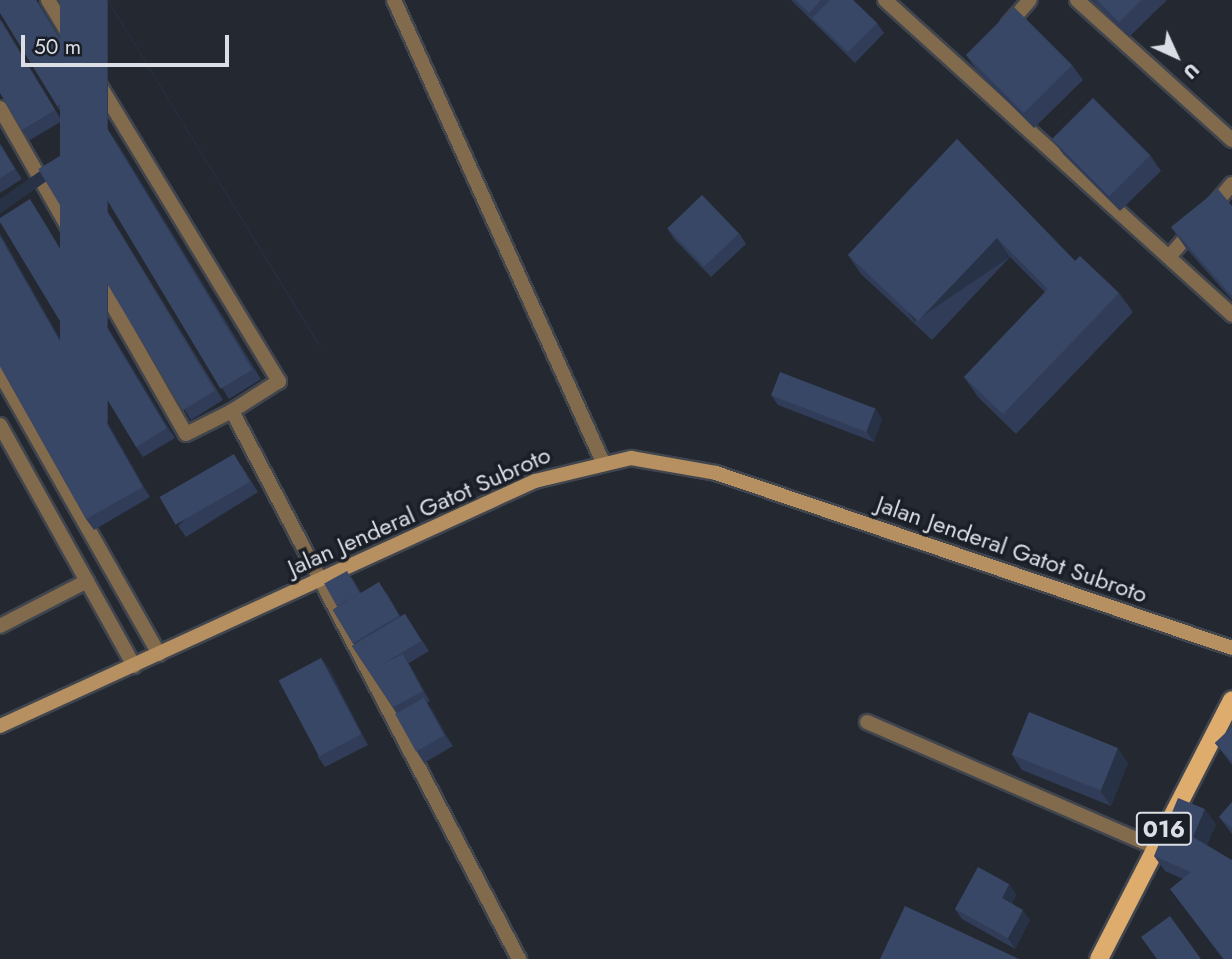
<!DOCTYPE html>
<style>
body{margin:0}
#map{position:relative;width:1232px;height:959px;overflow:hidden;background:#232831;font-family:Jost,sans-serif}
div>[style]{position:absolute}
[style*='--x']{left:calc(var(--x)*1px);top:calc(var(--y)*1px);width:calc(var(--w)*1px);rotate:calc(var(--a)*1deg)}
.roads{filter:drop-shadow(2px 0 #40454e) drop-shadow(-2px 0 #40454e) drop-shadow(0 2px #40454e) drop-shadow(0 -2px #40454e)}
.street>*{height:14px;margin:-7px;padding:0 7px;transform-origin:7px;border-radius:7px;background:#826a4d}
.secondary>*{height:14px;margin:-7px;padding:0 7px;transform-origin:7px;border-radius:7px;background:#b69060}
.primary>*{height:18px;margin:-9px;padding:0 9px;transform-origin:9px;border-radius:9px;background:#dead6e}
.wall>*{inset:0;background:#313d58;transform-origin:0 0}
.shaded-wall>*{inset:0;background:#283247;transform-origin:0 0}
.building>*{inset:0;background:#394766;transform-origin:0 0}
span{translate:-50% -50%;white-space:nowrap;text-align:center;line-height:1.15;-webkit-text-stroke:7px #1a1e27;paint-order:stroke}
.shield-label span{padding:2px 5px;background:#1a1e27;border:2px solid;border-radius:5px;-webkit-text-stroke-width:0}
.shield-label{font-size:23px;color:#dbdee4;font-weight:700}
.street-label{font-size:24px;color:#dbdee4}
.north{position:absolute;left:1141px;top:21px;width:70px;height:70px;-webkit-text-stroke:5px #1a1e27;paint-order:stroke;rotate:135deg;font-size:19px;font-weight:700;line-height:28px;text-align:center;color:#dbdee4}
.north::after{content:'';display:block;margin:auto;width:24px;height:32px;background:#dbdee4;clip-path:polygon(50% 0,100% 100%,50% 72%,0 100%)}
.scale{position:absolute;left:21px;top:35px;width:208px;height:32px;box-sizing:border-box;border:4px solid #dbdee4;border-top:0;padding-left:9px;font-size:21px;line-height:24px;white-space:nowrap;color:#dbdee4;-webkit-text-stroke:5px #1a1e27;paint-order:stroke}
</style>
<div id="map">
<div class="roads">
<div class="street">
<div style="--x:48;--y:0;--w:446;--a:58.8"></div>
<div style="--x:279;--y:381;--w:56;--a:147.4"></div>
<div style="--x:394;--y:0;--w:505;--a:65.67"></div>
<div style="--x:885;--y:0;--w:469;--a:42.2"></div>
<div style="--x:1077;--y:0;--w:209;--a:42.1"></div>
<div style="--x:1008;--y:25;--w:33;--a:-49"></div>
<div style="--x:0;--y:108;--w:375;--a:60.3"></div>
<div style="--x:186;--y:434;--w:51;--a:-26.6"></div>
<div style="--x:232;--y:411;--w:619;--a:62.36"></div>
<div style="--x:1210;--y:210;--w:34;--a:-50"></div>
<div style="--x:1169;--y:257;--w:38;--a:-49"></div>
<div style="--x:0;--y:373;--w:323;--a:60.5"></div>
<div style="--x:0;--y:425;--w:276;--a:60.9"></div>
<div style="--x:0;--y:626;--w:98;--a:-27.3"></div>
<div style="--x:867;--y:722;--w:313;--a:23.5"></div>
</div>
<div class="secondary">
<div style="--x:0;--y:726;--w:588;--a:-24.61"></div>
<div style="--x:535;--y:481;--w:99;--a:-13.5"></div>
<div style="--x:631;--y:458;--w:86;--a:10"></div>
<div style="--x:716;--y:473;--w:545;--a:18.73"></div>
</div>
<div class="primary">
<div style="--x:1099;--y:959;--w:291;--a:-62.8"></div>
</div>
</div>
<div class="wall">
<div style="clip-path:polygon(37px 0,96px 97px,64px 117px,57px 106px)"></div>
<div style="left:60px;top:0;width:48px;height:438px"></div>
<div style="clip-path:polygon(791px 0,853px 0,877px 23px,884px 33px,855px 63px)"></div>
<div style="clip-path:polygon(1092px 0,1167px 0,1129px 37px)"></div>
<div style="clip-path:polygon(0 18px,62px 121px,30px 140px,22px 130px)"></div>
<div style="clip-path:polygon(966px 55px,1072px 65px,1083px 80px,1034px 128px,977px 71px)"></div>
<div style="clip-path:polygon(115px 139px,261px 379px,229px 399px,222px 388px)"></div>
<div style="clip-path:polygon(957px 139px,1075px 261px,1119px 293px,1133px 312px,1016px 434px,978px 397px,964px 377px,1045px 292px,1010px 257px,932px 340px,861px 274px,848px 255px)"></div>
<div style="clip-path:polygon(1052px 139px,1150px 155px,1161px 171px,1120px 211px,1063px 154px)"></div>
<div style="clip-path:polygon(0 143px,22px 179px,0 193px)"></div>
<div style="clip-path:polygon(70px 150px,223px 400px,191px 420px,184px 409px)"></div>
<div style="clip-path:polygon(1232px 206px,1232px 300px,1185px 247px,1171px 227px)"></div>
<div style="clip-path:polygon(37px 210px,175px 438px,143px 457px,136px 447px)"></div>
<div style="clip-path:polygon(667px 228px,739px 233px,746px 244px,711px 277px,674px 239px)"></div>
<div style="clip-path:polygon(0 233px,150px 497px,94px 530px,86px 519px,0 366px)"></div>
<div style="clip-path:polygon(771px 395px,875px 408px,882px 419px,874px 442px,778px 405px)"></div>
<div style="clip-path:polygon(241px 465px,258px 492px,186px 537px,178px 526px)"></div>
<div style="clip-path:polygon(351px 576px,361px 593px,387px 593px,400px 616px,405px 614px,429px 651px,409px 663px,430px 701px,427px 703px,453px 746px,424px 763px,417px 752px,397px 714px,352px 646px,354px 645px,333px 610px,337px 607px)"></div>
<div style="clip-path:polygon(321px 658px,329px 668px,368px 745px,325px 767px,318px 757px)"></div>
<div style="clip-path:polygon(1232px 727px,1232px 765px,1215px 743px)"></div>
<div style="clip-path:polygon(1012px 755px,1128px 763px,1111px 806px,1022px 770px)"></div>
<div style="clip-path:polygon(1232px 802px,1232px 834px,1219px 817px)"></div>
<div style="clip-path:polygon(1216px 824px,1207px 845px,1232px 959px,1223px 959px,1170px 889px,1183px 879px,1165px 871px,1154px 856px)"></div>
<div style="clip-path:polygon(1009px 884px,1016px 895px,1012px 903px,1030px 920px,1015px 949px,962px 919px,955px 909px)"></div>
</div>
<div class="shaded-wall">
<div style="clip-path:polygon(36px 0,37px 0,96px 97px,89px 86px)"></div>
<div style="clip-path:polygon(107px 0,108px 0,324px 352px,316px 341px)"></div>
<div style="clip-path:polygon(107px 128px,115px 139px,261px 379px,254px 369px)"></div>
<div style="clip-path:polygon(0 143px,22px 179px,15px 169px)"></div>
<div style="left:70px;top:150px;width:12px;height:281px;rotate:55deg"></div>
<div style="clip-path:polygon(30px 199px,37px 210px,175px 438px,167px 428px)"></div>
<div style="clip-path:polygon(0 233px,150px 497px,143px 487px,0 236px)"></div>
<div style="left:997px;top:238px;width:23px;height:115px;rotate:56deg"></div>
<div style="clip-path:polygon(875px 408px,882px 419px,874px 442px,866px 431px)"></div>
<div style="clip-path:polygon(379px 582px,387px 593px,406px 626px,399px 615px)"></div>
<div style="clip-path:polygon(403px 654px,410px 665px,430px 701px,423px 691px)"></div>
<div style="clip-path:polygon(321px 658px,329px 668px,368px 745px,361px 734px)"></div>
<div style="clip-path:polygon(424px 698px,432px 709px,453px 746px,445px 736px)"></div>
<div style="clip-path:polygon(1118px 748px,1128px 763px,1111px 806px,1100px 791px)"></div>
<div style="clip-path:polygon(1205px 809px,1216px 824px,1204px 852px,1193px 837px)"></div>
<div style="clip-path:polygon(1009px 884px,1016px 895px,1009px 908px,1002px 898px)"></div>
<div style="clip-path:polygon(1023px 910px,1030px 920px,1015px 949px,1008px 938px)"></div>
</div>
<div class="building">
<div style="clip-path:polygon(0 0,36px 0,89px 86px,57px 106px,0 13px)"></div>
<div style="left:60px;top:0;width:47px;height:425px"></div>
<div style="clip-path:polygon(796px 0,821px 0,809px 13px)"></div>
<div style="clip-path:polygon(830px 0,853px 0,877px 23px,848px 52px,812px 18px)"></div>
<div style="clip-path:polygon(1097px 0,1141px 0,1119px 22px)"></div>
<div style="left:1014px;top:7px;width:82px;height:68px;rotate:45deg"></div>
<div style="clip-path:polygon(0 20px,55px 110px,22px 130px,0 93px)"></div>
<div style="left:1093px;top:98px;width:81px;height:58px;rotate:45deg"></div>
<div style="left:107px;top:128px;width:282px;height:37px;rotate:59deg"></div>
<div style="clip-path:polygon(957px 139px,1075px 261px,1080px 256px,1119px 293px,1003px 414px,964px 377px,1048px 289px,997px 238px,918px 321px,848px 255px)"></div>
<div style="clip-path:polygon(0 145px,15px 169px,0 178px)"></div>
<div style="left:70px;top:150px;width:281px;height:37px;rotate:59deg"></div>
<div style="clip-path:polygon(1218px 189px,1232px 206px,1232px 296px,1171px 227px)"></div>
<div style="left:702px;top:195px;width:53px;height:48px;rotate:46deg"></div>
<div style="clip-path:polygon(30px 199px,167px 428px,136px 447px,0 222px,0 218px)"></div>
<div style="clip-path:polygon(0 236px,143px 487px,86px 519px,0 366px)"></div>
<div style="left:780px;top:372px;width:102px;height:25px;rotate:21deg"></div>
<div style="left:234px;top:454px;width:32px;height:86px;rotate:60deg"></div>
<div style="left:347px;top:571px;width:26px;height:26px;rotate:61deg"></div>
<div style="left:379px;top:582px;width:39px;height:54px;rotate:59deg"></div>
<div style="clip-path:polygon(405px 614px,421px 641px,381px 665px,403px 654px,423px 691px,393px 707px,352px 646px)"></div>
<div style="left:321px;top:658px;width:86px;height:48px;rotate:62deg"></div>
<div style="left:424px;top:698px;width:43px;height:33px;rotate:61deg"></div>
<div style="left:1029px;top:712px;width:96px;height:46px;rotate:22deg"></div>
<div style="clip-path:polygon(1232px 727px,1232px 762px,1215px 743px)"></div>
<div style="clip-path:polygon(1178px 798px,1205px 809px,1193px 837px,1232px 860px,1232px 959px,1224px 959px,1170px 889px,1191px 872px,1154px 856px)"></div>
<div style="clip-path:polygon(1232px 802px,1232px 828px,1219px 817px)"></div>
<div style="clip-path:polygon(978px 867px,1009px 884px,1002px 898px,1023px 910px,1008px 938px,955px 909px)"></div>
<div style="clip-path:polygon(905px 906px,1019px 959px,880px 959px)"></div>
<div style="clip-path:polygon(1170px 916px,1201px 959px,1157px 959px,1141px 937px)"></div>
</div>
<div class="shield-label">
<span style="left:1164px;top:829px">016</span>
</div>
<div class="street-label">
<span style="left:419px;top:511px;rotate:-24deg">Jalan Jenderal Gatot Subroto</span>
<span style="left:1012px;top:549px;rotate:19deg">Jalan Jenderal Gatot Subroto</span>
</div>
<div class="north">U</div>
<div class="scale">50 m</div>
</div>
